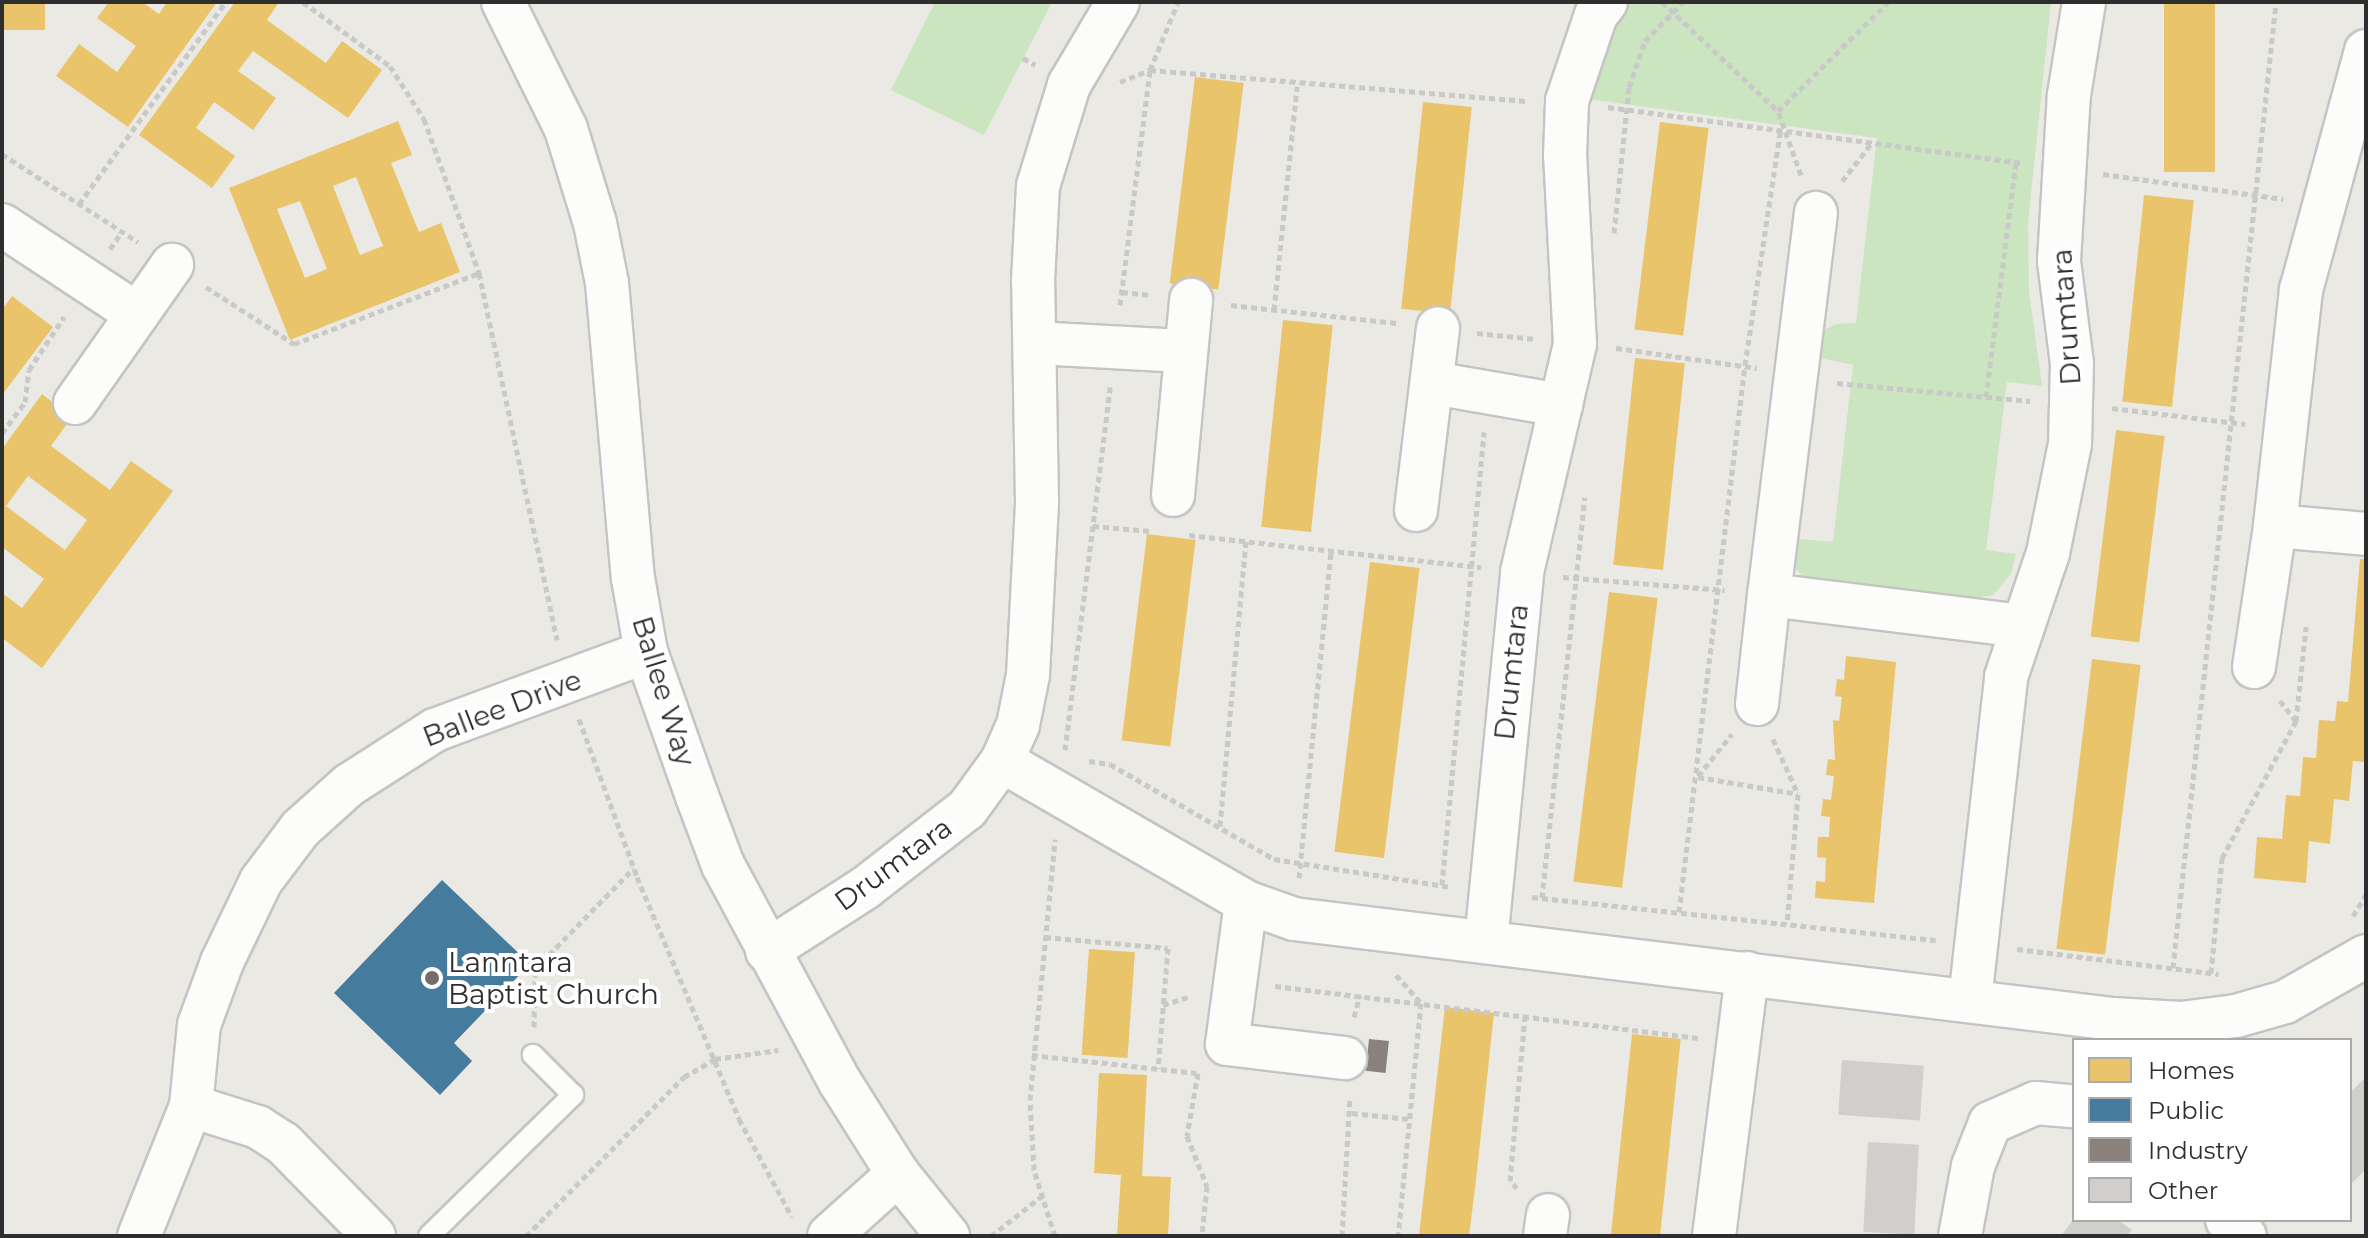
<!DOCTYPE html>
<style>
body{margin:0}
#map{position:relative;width:2368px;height:1238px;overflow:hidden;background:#ebe9e4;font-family:Montserrat,sans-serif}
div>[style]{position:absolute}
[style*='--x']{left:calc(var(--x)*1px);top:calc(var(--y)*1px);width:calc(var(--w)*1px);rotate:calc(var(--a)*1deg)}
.green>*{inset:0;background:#cae5bf}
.homes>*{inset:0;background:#e9c46a;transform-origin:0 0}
.public>*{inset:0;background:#457b9d}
.industry>*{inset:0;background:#8a817c;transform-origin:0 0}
.building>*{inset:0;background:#d0cfcb;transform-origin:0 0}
.path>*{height:5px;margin-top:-2.5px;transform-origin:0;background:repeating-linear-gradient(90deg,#c9c9c8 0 6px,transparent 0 10px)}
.roads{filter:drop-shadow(2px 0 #c5c4c4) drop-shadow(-2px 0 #c5c4c4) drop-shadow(0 2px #c5c4c4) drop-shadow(0 -2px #c5c4c4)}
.service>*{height:20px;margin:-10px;padding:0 10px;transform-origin:10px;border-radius:10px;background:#fcfcfb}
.minor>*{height:42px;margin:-21px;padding:0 21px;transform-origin:21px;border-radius:21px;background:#fcfcfb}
.dots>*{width:22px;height:22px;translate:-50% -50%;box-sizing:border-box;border:4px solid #fff;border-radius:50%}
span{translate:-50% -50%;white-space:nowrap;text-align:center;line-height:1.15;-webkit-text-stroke:8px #fff;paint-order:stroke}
.street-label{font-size:28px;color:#2e2e2e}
.poi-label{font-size:28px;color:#2e2e2e}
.left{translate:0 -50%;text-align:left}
.frame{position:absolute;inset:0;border:4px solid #2e2e2e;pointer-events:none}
.legend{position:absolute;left:2072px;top:1038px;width:280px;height:184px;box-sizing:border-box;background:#fff;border:2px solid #ababab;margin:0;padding:10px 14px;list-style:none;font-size:24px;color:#2e2e2e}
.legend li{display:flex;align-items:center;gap:16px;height:40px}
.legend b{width:40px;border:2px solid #ababab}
</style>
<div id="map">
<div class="green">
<div style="clip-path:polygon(935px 2px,1052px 2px,984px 135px,891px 90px)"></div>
<div style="clip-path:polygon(1623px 2px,2051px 2px,2028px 223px,2029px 291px,2042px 386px,2007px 382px,1986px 550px,2016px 554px,2011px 574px,1993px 595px,1966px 599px,1806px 579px,1797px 570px,1789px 556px,1789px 538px,1833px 542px,1853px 365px,1807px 355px,1819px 332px,1836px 324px,1856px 323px,1877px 138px,1587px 99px)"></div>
</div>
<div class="homes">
<div style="left:2px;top:2px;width:43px;height:28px"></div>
<div style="clip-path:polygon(109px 2px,142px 2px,159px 14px,167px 2px,217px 2px,128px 127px,56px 76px,79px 44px,117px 72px,136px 46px,97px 18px)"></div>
<div style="clip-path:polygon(235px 2px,279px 2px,267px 20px,326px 63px,342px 41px,382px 70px,348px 118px,253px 51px,238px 71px,276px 98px,253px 130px,214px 102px,196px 128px,235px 156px,212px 188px,139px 135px)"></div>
<div style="left:2164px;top:2px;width:51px;height:170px"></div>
<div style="left:1195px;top:77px;width:49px;height:208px;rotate:7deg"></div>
<div style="left:1423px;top:102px;width:49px;height:208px;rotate:6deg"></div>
<div style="clip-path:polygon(evenodd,398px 121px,412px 155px,391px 163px,419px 232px,441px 223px,460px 272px,290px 340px,229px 188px,398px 121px,356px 177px,383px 246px,360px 255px,333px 186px,356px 177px,398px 121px,300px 201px,327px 269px,305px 278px,277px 209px,300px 201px)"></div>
<div style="left:1660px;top:122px;width:49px;height:209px;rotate:7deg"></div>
<div style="left:2144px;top:195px;width:50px;height:208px;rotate:6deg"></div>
<div style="clip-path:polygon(12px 296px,53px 327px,2px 395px,2px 310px)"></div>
<div style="left:1283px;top:320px;width:50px;height:208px;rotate:6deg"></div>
<div style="left:1635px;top:358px;width:50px;height:208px;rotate:6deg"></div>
<div style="clip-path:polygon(evenodd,42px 394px,72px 417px,51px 446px,110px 490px,131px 461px,173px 491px,42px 668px,2px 638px,2px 593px,22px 608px,44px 579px,2px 547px,2px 449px,42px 394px,28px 476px,87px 520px,65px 550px,6px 506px,28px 476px)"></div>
<div style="left:2116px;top:430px;width:49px;height:208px;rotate:7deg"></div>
<div style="left:1147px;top:534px;width:49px;height:208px;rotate:7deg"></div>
<div style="clip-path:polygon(2360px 559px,2366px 559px,2364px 762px,2353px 761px,2349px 801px,2334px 799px,2330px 844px,2309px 841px,2306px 883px,2254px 878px,2257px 837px,2282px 839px,2286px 795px,2300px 796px,2303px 757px,2316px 758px,2319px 720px,2335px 721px,2337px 701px,2348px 702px)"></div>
<div style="left:1370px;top:562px;width:50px;height:292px;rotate:7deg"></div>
<div style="left:1609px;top:592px;width:49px;height:292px;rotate:7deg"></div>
<div style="clip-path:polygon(1846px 656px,1896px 662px,1874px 903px,1815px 898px,1816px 881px,1825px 882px,1826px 858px,1817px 857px,1818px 837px,1829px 837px,1830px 817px,1821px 816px,1823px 799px,1831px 800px,1834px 776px,1826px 775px,1828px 759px,1835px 760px,1833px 720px,1839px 721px,1842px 697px,1835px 696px,1837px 679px,1844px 680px)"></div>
<div style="left:2092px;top:659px;width:49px;height:292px;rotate:7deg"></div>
<div style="left:1089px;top:949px;width:46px;height:106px;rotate:4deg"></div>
<div style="clip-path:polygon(1445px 1007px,1494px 1013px,1476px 1180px,1469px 1236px,1419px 1236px)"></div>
<div style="left:1632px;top:1034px;width:49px;height:203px;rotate:6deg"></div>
<div style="clip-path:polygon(1099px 1073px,1147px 1075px,1142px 1176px,1171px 1177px,1168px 1236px,1117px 1236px,1121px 1175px,1094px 1173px)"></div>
</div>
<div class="public">
<div style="clip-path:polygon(442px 880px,530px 964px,454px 1043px,472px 1061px,440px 1095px,334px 993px)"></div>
</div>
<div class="industry">
<div style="left:1369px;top:1039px;width:20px;height:32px;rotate:6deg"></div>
</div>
<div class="building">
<div style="left:1842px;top:1060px;width:82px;height:55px;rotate:4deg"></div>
<div style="clip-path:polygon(2364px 1079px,2366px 1169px,2350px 1185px,2350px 1093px)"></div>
<div style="left:1868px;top:1142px;width:51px;height:90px;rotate:3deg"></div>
<div style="clip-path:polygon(2073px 1220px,2118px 1220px,2132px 1230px,2127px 1236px,2061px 1236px)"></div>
</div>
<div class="path">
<div style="--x:303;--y:2;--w:108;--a:36.3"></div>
<div style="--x:390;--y:66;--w:63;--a:57.3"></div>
<div style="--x:424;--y:119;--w:164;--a:70.3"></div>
<div style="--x:479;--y:273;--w:375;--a:78"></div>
<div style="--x:1662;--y:2;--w:159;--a:43.2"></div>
<div style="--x:1023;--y:58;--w:14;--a:30"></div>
<div style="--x:1120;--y:82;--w:32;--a:-22"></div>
<div style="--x:1150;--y:70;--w:377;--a:4.7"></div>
<div style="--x:1608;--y:107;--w:418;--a:7.7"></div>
<div style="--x:2;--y:154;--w:162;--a:32.9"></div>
<div style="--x:2103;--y:174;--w:182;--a:7.9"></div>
<div style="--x:1801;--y:175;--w:68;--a:-109.8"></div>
<div style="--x:1778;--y:111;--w:155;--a:-44.7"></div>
<div style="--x:1842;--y:181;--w:47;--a:-51.9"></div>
<div style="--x:79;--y:204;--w:250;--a:-54"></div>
<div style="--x:1614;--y:233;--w:147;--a:-84.1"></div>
<div style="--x:1629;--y:87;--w:49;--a:-70.8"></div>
<div style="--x:1645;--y:41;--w:54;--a:-45.7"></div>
<div style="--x:110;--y:249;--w:21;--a:-55"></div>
<div style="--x:206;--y:287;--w:105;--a:32.9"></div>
<div style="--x:294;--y:344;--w:198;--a:-21"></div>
<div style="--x:1122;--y:292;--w:27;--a:6"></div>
<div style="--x:1120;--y:305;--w:237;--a:-82.7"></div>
<div style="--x:1150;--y:70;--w:74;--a:-67.6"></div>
<div style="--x:1231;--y:305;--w:166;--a:6.2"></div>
<div style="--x:1274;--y:310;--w:225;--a:-84.1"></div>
<div style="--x:1477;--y:333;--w:58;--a:5.9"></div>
<div style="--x:1616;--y:348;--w:142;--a:8.1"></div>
<div style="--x:1837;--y:383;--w:194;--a:5.3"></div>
<div style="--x:1986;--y:397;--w:237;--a:-82.7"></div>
<div style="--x:2112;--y:408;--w:134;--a:6.9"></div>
<div style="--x:2;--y:433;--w:39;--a:-53"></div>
<div style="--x:25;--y:402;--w:32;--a:-83"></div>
<div style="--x:29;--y:370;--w:64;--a:-56.6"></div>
<div style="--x:1093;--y:526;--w:58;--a:4.9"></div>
<div style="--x:1189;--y:535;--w:294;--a:6.3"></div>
<div style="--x:1563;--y:577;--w:162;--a:4.6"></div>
<div style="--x:579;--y:719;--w:168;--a:69.8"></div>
<div style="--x:637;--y:877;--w:263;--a:67.1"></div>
<div style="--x:739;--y:1119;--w:111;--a:61.6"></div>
<div style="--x:2296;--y:721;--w:95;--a:-83.9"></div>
<div style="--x:1773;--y:739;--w:60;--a:65.6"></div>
<div style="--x:1798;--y:794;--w:130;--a:94.8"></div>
<div style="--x:1065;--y:750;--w:366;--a:-82.9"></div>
<div style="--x:1089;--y:761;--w:21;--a:8"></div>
<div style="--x:1110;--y:764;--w:190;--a:30.1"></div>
<div style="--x:1274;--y:859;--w:179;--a:9"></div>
<div style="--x:1698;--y:776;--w:54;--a:-51"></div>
<div style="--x:1698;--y:777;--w:101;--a:9.6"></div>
<div style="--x:1220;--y:826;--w:286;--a:-84.8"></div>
<div style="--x:1299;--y:878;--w:328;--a:-84.4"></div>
<div style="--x:1442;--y:885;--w:455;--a:-84.7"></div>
<div style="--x:1532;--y:897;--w:406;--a:6.1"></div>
<div style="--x:1542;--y:898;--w:403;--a:-83.9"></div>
<div style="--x:1679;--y:912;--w:551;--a:-83.12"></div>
<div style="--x:1745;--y:365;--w:240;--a:-81.4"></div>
<div style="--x:2353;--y:916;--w:26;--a:-59"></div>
<div style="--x:1045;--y:937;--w:123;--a:5.1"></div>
<div style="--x:1168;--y:948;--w:121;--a:94.7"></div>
<div style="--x:2017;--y:949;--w:203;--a:7.1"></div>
<div style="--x:2173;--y:968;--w:971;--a:-83.91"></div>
<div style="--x:2211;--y:973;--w:116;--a:-84.5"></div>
<div style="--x:2222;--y:858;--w:156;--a:-61.6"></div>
<div style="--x:2296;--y:721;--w:28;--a:-128"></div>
<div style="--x:1396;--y:975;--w:38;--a:48"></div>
<div style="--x:1421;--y:1003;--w:234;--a:95.6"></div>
<div style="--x:1275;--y:986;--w:426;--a:7"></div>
<div style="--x:1163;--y:1005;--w:29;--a:-18"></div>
<div style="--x:1354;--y:1017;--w:23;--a:-75"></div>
<div style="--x:534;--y:1027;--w:58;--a:-89"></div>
<div style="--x:535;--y:969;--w:141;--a:-45.6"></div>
<div style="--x:1032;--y:1055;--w:165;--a:6.3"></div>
<div style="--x:1198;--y:1073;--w:64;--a:99.9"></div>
<div style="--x:1187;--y:1136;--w:54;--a:68.2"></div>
<div style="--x:1207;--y:1186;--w:50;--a:95.7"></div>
<div style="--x:1352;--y:1113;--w:57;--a:6"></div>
<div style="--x:1517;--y:1188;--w:10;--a:-135"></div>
<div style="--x:1510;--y:1181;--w:166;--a:-84.8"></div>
<div style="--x:526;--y:1236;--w:224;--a:-45.2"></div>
<div style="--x:684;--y:1077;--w:36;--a:-30"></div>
<div style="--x:715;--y:1059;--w:64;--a:-8.1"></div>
<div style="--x:991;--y:1236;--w:65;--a:-38.1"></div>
<div style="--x:1055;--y:1236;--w:69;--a:-107.7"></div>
<div style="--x:1034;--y:1170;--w:70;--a:-93.3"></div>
<div style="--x:1030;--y:1100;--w:262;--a:-84.5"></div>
<div style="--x:1342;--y:1236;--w:138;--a:-86.7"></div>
</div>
<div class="roads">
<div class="service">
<div style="--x:429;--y:1236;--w:202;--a:-44.4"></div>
<div style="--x:573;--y:1095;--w:57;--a:-135"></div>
</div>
<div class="minor">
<div style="--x:503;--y:2;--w:142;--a:63.6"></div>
<div style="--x:566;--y:129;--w:98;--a:72.9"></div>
<div style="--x:595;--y:223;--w:61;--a:78.7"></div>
<div style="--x:607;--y:283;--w:296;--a:85"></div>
<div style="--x:633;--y:578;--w:75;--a:80"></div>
<div style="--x:646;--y:652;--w:153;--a:70.5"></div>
<div style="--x:697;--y:796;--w:74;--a:69.4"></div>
<div style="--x:723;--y:865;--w:247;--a:61.7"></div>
<div style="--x:840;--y:1082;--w:109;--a:57.8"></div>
<div style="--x:898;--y:1174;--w:80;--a:51.1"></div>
<div style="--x:2366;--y:51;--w:248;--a:105.2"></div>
<div style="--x:2301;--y:290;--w:237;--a:96.3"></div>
<div style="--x:2275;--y:526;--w:91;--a:5"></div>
<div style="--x:2;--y:225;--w:162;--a:33.4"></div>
<div style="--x:1036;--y:343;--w:149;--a:3.1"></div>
<div style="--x:1433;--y:383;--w:130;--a:9.8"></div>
<div style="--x:75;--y:403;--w:169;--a:-54.9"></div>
<div style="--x:1173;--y:495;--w:196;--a:-84.7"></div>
<div style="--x:1416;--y:510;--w:183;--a:-83.1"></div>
<div style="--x:1769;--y:595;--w:385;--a:-83"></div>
<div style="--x:2254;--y:667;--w:143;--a:-81.5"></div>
<div style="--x:1757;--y:704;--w:110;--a:-83.7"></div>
<div style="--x:1769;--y:595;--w:253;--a:7"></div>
<div style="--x:1002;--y:761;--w:282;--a:30"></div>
<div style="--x:1246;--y:902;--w:51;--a:19.5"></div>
<div style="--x:1294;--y:919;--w:825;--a:6.96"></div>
<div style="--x:2113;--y:1019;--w:68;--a:3.4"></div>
<div style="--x:2181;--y:1023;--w:55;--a:-7.3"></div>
<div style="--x:2236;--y:1016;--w:51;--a:-15.9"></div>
<div style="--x:2285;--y:1002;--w:93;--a:-29.6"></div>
<div style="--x:1246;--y:902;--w:143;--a:97.6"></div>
<div style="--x:1227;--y:1044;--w:119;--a:6.8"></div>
<div style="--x:1486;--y:942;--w:372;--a:-84.4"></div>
<div style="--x:1522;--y:572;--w:234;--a:-76.9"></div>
<div style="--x:1575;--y:344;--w:188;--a:-93"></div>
<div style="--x:1565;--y:156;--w:55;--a:-87.9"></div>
<div style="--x:1567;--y:101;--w:91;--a:-71.4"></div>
<div style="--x:1596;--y:15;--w:16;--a:-52"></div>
<div style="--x:767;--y:951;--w:117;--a:-32.7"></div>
<div style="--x:865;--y:888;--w:129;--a:-37.8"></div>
<div style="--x:967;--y:809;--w:59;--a:-53.9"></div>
<div style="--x:1002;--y:761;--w:39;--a:-66"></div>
<div style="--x:1018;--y:725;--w:51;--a:-78.7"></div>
<div style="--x:1028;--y:675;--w:173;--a:-87"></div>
<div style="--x:1037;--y:502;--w:221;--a:-91"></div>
<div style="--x:1033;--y:281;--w:95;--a:-87"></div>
<div style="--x:1038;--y:186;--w:106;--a:-72.9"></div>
<div style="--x:1069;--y:85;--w:96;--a:-59.4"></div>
<div style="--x:1970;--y:1000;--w:325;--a:-83.6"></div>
<div style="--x:2006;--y:677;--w:131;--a:-71.3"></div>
<div style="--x:2048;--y:553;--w:111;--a:-78.6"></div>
<div style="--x:2070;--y:444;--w:80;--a:-88.6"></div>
<div style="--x:2072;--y:364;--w:104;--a:-97.2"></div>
<div style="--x:2059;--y:261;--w:166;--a:-86.6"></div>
<div style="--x:2069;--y:95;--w:94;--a:-80.8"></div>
<div style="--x:191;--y:1106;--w:70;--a:17.4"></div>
<div style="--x:258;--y:1127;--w:30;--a:33"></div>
<div style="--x:283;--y:1143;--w:130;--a:45.6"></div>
<div style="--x:2227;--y:1220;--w:24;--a:42"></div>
<div style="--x:139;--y:1236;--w:140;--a:-68.2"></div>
<div style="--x:191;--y:1106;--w:81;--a:-84.4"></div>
<div style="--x:199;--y:1025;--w:67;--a:-69.9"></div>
<div style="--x:222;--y:962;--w:90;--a:-64.3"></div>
<div style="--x:261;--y:881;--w:65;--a:-53.1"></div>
<div style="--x:300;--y:829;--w:66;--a:-41.9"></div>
<div style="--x:349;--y:785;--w:102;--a:-32.6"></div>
<div style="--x:435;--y:730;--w:225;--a:-20.3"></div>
<div style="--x:829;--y:1236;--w:93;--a:-41.9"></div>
<div style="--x:1545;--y:1236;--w:21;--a:-82"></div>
<div style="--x:1714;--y:1236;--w:265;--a:-82.8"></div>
<div style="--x:1960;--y:1236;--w:71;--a:-79.5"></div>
<div style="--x:1973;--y:1166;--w:46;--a:-68.4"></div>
<div style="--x:1990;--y:1123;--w:50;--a:-23.5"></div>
<div style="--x:2036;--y:1103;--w:38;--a:5"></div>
</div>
</div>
<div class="dots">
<div style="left:432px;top:978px;background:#706f6e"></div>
</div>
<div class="street-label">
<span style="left:2066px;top:317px;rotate:-94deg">Drumtara</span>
<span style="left:1511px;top:672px;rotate:-84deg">Drumtara</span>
<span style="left:664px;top:691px;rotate:73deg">Ballee Way</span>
<span style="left:502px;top:708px;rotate:-21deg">Ballee Drive</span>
<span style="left:893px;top:864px;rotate:-36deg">Drumtara</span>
</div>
<div class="poi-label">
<span class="left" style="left:448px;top:978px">Lanntara<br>Baptist Church</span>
</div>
<div class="frame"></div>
<ul class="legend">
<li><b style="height:22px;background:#e9c46a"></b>Homes</li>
<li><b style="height:22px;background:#457b9d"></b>Public</li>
<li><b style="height:22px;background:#8a817c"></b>Industry</li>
<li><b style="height:22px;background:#d0cfcb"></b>Other</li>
</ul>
</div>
